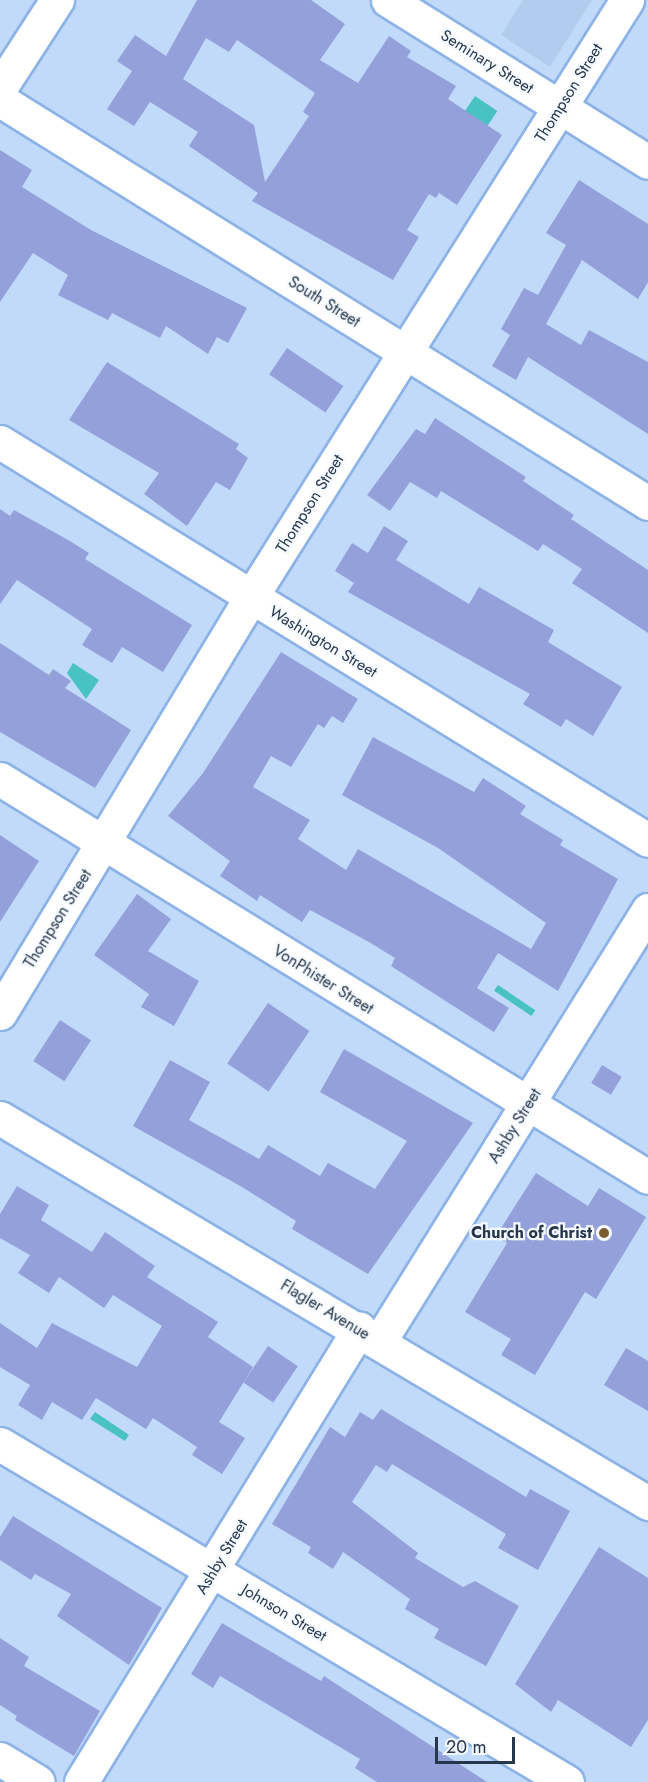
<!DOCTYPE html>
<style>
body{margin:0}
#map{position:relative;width:648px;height:1782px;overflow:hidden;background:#c2dafa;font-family:Jost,sans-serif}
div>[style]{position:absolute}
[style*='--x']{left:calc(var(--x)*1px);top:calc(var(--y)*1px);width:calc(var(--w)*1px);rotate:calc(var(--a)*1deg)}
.built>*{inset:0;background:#b2ccef}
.water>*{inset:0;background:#49c2c3;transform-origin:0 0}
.building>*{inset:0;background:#94a0d9;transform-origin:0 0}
.roads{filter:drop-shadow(2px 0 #8cb3e6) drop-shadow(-2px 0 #8cb3e6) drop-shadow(0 2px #8cb3e6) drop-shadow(0 -2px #8cb3e6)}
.minor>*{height:33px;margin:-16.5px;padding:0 16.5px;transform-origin:16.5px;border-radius:16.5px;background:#fff}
.dots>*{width:16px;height:16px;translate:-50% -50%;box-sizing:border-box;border:3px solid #f5faff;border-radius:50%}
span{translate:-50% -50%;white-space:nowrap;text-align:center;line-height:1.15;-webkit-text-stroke:4.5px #f5faff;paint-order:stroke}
.street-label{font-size:16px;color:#26364b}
.poi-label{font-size:16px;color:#26364b;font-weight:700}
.right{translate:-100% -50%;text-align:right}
.scale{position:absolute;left:435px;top:1737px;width:80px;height:27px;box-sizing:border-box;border:3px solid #26364b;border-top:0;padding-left:8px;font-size:18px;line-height:21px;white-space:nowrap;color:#26364b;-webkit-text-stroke:4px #f5faff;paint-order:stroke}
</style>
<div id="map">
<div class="built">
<div style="clip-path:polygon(523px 0,592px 0,550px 67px,501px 35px)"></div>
</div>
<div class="water">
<div style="left:475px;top:96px;width:27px;height:18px;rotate:34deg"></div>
<div style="clip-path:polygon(73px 663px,99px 680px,86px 699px,67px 673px)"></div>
<div style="left:498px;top:985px;width:45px;height:7px;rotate:34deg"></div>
<div style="clip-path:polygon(95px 1412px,129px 1435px,125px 1441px,90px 1419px)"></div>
</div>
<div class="building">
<div style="clip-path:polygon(evenodd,197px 0,311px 0,345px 24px,320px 60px,358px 83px,389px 36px,411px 51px,407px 57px,456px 86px,448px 99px,502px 135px,457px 205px,439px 193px,436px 198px,429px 194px,407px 230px,419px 237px,393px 280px,252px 201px,258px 193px,189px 146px,198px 132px,150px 102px,134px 126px,107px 109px,132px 71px,117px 61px,135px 35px,166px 56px,197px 0,206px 38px,229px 52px,237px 40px,315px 93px,303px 112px,309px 116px,265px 182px,254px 125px,183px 79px,206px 38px)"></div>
<div style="clip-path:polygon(0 150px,32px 170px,22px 187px,91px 230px,247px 308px,228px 343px,217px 337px,208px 354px,166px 326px,160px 338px,112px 313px,108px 320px,58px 295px,68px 275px,33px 253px,0 302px)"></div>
<div style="clip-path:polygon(579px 180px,648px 224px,648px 282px,638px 299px,582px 260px,546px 324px,581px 345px,589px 330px,648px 362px,648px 434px,528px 357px,516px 380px,492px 366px,510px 335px,501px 329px,524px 288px,538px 295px,566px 245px,546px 233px)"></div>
<div style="left:287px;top:348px;width:68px;height:32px;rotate:34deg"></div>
<div style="clip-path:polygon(107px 362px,239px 444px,236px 449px,248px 458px,230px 490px,216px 482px,187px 526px,144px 494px,159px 473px,69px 420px)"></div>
<div style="clip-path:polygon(435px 418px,526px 477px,523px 481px,574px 515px,571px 519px,648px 570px,648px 633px,572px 583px,582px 569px,543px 544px,538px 551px,441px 491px,437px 498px,410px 482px,390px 511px,367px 495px,416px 429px,425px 434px)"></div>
<div style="clip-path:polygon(0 509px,10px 516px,14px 510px,70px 541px,89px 553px,85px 559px,192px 625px,163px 672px,122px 647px,112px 663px,82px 645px,92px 629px,17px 580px,0 604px)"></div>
<div style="clip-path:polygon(384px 526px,408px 541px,396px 560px,469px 604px,479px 587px,554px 630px,548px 642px,622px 687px,593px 736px,566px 719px,561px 727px,523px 704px,530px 694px,348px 592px,354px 583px,335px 571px,352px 543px,368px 553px)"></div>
<div style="clip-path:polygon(0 643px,49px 675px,53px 669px,71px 681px,65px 688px,131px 730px,95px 788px,0 732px)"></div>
<div style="clip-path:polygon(281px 652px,358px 699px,343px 723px,332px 716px,324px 728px,318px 724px,291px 767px,271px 756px,253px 787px,310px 820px,298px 839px,346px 870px,358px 849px,531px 949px,546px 923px,438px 848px,342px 795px,373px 737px,474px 792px,483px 778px,526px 806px,520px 814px,563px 840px,560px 845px,618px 879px,558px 991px,498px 953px,477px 988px,509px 1008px,494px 1032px,391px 966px,395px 958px,369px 942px,310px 910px,302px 922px,260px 895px,257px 901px,220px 876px,230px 861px,168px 816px,203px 773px)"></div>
<div style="clip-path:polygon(0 835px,39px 861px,0 922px)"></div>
<div style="clip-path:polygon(137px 894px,171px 919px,148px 951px,199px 981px,174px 1026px,141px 1007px,149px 994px,94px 955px)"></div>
<div style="left:268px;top:1003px;width:50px;height:73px;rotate:34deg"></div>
<div style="left:60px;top:1020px;width:37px;height:49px;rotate:33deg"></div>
<div style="clip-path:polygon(344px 1049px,473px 1123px,368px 1274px,292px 1229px,296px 1221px,242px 1187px,133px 1126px,170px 1060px,210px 1082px,189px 1120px,259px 1159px,268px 1145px,320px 1176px,328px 1163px,375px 1189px,407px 1141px,320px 1092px)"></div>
<div style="left:602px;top:1065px;width:23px;height:21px;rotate:31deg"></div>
<div style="clip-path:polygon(536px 1173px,588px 1206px,599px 1188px,646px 1217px,596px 1299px,585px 1292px,535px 1375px,501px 1355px,511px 1339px,465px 1312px,507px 1243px,496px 1236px)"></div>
<div style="clip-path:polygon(17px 1186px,49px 1205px,41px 1220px,92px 1252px,105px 1232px,155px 1266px,147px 1277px,218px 1322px,208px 1337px,253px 1367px,219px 1422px,245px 1438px,222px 1474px,192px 1455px,197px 1447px,153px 1418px,146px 1429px,96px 1398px,82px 1420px,52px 1402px,42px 1420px,18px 1405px,30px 1385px,0 1367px,0 1323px,37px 1348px,52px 1323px,137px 1367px,162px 1326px,113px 1295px,104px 1308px,59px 1277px,49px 1293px,18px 1273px,30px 1255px,0 1238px,0 1214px)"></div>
<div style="left:268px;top:1346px;width:36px;height:44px;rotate:34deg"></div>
<div style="clip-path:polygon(626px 1348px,648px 1361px,648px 1411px,604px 1385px)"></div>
<div style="clip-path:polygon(381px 1409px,526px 1497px,530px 1489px,570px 1511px,538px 1570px,498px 1548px,506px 1534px,392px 1464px,387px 1472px,376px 1465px,352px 1502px,418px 1553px,415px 1558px,463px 1587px,475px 1581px,519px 1606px,486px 1666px,434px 1638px,439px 1629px,405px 1609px,410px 1599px,343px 1552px,333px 1569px,308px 1553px,311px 1547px,272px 1524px,330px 1427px,345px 1437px,360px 1412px,373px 1420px)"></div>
<div style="clip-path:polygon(13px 1516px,162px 1608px,129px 1665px,57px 1616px,71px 1594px,35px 1574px,31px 1580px,0 1560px,0 1537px)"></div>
<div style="clip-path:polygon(599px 1547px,648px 1578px,648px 1720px,631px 1747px,558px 1700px,551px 1712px,515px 1684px)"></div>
<div style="clip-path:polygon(222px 1623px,321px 1681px,324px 1676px,487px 1782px,377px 1782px,355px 1768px,360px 1759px,220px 1676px,213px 1688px,191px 1674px)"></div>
<div style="clip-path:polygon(0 1638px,29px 1657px,24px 1666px,100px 1711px,74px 1756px,15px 1720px,17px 1716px,0 1705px)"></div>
</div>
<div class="roads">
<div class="minor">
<div style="--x:388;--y:0;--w:306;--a:31.9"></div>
<div style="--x:0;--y:88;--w:105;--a:-57.1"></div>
<div style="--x:0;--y:100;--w:763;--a:31.88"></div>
<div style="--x:0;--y:442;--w:760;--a:31.56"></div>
<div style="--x:0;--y:779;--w:760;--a:31.56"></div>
<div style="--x:0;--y:1013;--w:486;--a:-58.9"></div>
<div style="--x:251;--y:597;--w:706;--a:-57.8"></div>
<div style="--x:0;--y:1118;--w:754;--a:30.72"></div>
<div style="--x:379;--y:1342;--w:509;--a:-58.09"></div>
<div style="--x:0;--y:1444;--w:660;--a:30.8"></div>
<div style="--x:0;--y:1759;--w:44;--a:31.2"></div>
<div style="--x:81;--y:1782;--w:532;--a:-58.46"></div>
</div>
</div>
<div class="dots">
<div style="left:604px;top:1233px;background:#7b5d31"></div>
</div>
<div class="street-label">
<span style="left:487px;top:62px;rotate:32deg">Seminary Street</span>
<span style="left:569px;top:93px;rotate:-58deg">Thompson Street</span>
<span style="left:324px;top:302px;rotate:32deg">South Street</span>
<span style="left:310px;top:504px;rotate:-58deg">Thompson Street</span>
<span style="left:323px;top:642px;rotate:31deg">Washington Street</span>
<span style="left:58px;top:919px;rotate:-58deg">Thompson Street</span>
<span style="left:323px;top:980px;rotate:32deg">VonPhister Street</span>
<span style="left:515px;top:1126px;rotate:-58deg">Ashby Street</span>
<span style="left:325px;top:1310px;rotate:31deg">Flagler Avenue</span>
<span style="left:222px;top:1557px;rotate:-59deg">Ashby Street</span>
<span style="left:284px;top:1613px;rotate:31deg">Johnson Street</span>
</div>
<div class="poi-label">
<span class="right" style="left:592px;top:1233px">Church of Christ</span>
</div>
<div class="scale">20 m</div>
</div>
